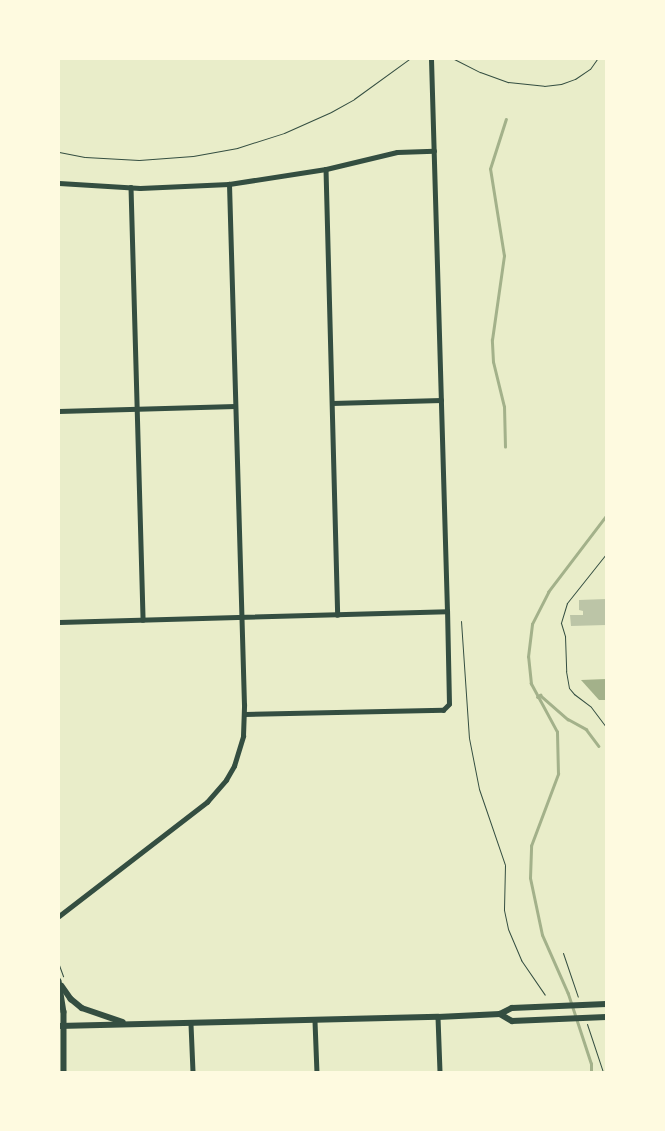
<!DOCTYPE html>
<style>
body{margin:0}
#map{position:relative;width:665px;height:1131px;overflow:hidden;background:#e9edc9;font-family:"Noto Sans",sans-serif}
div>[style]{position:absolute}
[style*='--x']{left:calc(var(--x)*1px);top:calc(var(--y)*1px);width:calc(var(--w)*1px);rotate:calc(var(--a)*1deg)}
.water>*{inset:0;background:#a3b18a}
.stream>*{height:2.5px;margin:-1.25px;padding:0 1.25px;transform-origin:1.25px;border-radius:1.25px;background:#a3b18a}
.building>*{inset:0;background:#bcc5a7}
.path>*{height:1px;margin:-0.5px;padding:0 0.5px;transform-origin:0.5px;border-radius:0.5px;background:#344e41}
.minor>*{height:4.5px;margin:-2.25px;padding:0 2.25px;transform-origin:2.25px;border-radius:2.25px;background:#344e41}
.tertiary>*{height:5px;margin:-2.5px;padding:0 2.5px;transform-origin:2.5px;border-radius:2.5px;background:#344e41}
.secondary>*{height:5.5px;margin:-2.75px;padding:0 2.75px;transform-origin:2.75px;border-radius:2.75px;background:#344e41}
span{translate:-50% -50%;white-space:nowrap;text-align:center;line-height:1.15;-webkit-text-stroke:4px #fefae0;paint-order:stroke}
.frame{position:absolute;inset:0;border:60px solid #fefae0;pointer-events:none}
</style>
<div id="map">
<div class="water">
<div style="clip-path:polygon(606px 679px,606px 700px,599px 700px,581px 680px)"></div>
</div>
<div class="stream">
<div style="--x:505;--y:447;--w:40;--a:-91.4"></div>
<div style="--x:504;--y:407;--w:46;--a:-103.7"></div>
<div style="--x:493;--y:362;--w:22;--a:-93"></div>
<div style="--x:492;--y:340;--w:85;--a:-81.9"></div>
<div style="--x:504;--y:256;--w:88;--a:-99.1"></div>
<div style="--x:490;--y:169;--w:52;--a:-72.3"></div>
<div style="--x:537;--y:697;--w:4;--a:-34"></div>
<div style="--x:540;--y:695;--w:37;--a:41"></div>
<div style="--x:568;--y:719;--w:21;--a:29"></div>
<div style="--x:586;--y:729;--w:21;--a:53"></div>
<div style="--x:591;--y:1072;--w:8;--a:-90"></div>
<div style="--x:591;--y:1064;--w:74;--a:-108.2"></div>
<div style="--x:568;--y:994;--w:64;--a:-113.8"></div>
<div style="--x:542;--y:935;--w:58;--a:-101.9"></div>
<div style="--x:530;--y:878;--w:32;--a:-88"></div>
<div style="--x:531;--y:846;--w:77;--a:-69.4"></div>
<div style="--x:558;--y:774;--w:42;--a:-91.4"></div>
<div style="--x:557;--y:732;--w:55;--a:-118.4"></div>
<div style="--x:531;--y:684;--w:27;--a:-96"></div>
<div style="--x:528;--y:657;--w:33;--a:-83"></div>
<div style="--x:532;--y:624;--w:36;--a:-63"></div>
<div style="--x:548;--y:592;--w:96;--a:-52.7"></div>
</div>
<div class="building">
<div style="clip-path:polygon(606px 599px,606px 625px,571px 626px,570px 615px,583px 615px,583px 611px,579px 610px,579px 600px)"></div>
</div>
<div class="path">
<div style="--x:454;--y:59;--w:29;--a:27"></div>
<div style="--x:480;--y:72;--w:30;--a:20"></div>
<div style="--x:508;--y:82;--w:36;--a:6"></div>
<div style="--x:544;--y:86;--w:17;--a:-7"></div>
<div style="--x:561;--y:84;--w:15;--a:-20"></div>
<div style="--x:575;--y:79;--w:18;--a:-34"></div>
<div style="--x:590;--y:69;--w:12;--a:-55"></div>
<div style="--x:59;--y:152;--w:26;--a:11"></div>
<div style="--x:85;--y:157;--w:54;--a:3.2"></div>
<div style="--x:139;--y:160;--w:54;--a:-4.2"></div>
<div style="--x:193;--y:156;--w:45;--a:-10.3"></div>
<div style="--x:237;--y:148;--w:49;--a:-17.7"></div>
<div style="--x:284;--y:133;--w:51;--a:-24.1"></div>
<div style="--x:331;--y:112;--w:26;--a:-29"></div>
<div style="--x:354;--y:99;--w:68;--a:-36"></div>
<div style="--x:606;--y:554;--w:63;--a:128.5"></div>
<div style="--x:567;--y:603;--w:21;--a:107"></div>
<div style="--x:561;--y:623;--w:14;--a:73"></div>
<div style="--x:565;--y:636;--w:35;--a:88"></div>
<div style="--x:566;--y:671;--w:17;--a:80"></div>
<div style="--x:569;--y:688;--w:8;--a:50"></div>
<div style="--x:574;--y:694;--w:21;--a:37"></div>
<div style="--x:591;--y:707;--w:25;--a:53"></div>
<div style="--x:461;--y:621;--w:117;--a:86.1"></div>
<div style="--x:469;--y:738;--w:52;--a:78.9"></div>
<div style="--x:479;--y:789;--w:80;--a:71.1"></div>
<div style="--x:505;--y:865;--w:45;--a:91.3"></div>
<div style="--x:504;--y:910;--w:19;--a:78"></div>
<div style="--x:508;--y:929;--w:34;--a:67"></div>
<div style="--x:521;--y:960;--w:42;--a:55.6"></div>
<div style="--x:563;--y:953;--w:46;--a:71.2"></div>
<div style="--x:59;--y:965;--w:12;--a:70"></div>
<div style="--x:587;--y:1024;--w:51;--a:71.6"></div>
</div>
<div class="minor">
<div style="--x:326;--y:169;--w:446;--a:88.5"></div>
<div style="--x:131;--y:187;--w:433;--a:88.4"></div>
<div style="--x:332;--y:403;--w:109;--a:-1.6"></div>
<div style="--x:59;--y:411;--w:176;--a:-1.6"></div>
<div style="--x:245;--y:714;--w:198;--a:-1.2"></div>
<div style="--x:443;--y:710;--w:8;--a:-45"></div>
<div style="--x:449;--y:704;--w:93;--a:-91.2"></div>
<div style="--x:59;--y:916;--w:187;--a:-37.6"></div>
<div style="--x:207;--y:802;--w:29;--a:-49"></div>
<div style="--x:226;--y:780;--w:16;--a:-60"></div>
<div style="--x:234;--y:766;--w:31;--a:-73"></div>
<div style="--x:243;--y:736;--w:31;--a:-88"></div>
<div style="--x:244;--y:705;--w:521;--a:-91.65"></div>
<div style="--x:438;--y:1017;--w:55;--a:87.9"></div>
<div style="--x:315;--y:1021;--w:51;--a:87.8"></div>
<div style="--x:191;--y:1024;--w:48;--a:87.6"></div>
</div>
<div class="tertiary">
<div style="--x:59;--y:183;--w:81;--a:3.5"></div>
<div style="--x:140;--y:188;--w:89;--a:-2.6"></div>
<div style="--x:229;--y:184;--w:98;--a:-8.8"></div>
<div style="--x:326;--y:169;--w:73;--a:-13.5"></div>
<div style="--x:397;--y:152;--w:37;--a:-2"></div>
<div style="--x:59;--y:622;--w:388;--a:-1.6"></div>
<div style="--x:447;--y:611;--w:552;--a:-91.66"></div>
</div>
<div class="secondary">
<div style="--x:59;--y:981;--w:31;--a:81"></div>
<div style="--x:64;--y:1012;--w:60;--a:90"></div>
<div style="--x:62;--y:986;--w:16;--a:55"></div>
<div style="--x:71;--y:999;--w:14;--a:39"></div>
<div style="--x:82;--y:1008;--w:43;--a:18.9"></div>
<div style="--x:500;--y:1014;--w:14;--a:30"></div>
<div style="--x:512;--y:1021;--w:94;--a:-2.4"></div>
<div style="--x:59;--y:1026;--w:379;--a:-1.4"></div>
<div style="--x:438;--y:1017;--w:62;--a:-2.8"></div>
<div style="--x:500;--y:1014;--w:13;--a:-27"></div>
<div style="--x:512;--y:1008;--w:94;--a:-2.4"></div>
</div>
<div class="frame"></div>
</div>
